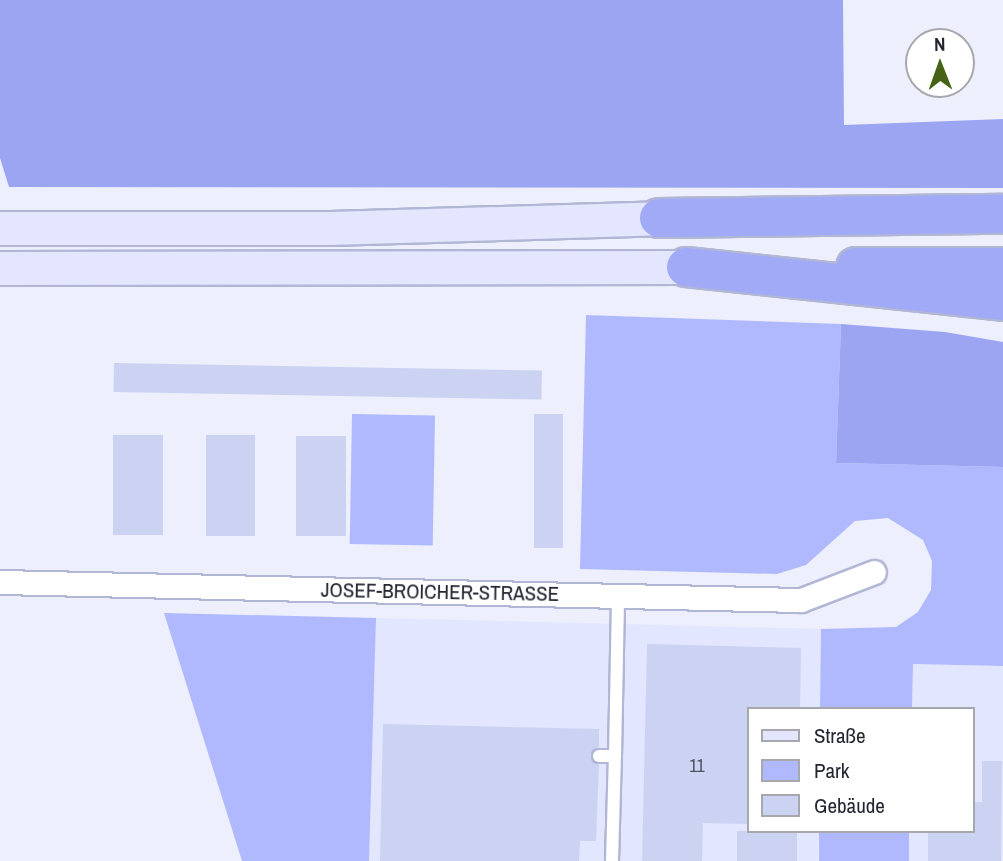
<!DOCTYPE html>
<meta charset="utf-8">
<style>
body{margin:0}
#map{position:relative;width:1003px;height:861px;overflow:hidden;background:#edeffc;font-family:"Archivo Narrow",sans-serif}
div>[style]{position:absolute}
[style*='--x']{left:calc(var(--x)*1px);top:calc(var(--y)*1px);width:calc(var(--w)*1px);rotate:calc(var(--a)*1deg)}
.built>*{inset:0;background:#e2e6fe}
.green>*{inset:0;background:#b0b9fe;transform-origin:0 0}
.forest>*{inset:0;background:#9ca5f2}
.building>*{inset:0;background:#ccd2f2;transform-origin:0 0}
.roads{filter:drop-shadow(2px 0 #b1b6d5) drop-shadow(-2px 0 #b1b6d5) drop-shadow(0 2px #b1b6d5) drop-shadow(0 -2px #b1b6d5)}
.service>*{height:12px;margin:-6px;padding:0 6px;transform-origin:6px;border-radius:6px;background:#fff}
.minor>*{height:23px;margin:-11.5px;padding:0 11.5px;transform-origin:11.5px;border-radius:11.5px;background:#fff}
.secondary>*{height:33px;margin:-16.5px;padding:0 16.5px;transform-origin:16.5px;border-radius:16.5px;background:#e3e6fc}
.motorway>*{height:38px;margin:-19px;padding:0 19px;transform-origin:19px;border-radius:19px;background:#a1aaf6}
span{translate:-50% -50%;white-space:nowrap;text-align:center;line-height:1.15;-webkit-text-stroke:5px #fff;paint-order:stroke}
.number-label{font-size:18px;color:#4d5061}
.number-label span{-webkit-text-stroke-width:0}
.street-label{font-size:21px;color:#232531}
.legend{position:absolute;left:747px;top:707px;width:228px;height:126px;box-sizing:border-box;background:#fff;border:2px solid #a7a8ad;margin:0;padding:9px 12px;list-style:none;font-size:21px;color:#232531}
.legend li{display:flex;align-items:center;gap:14px;height:35px}
.legend b{width:35px;border:2px solid #a7a8ad}
.north{position:absolute;left:905px;top:28px;width:70px;height:70px;box-sizing:border-box;background:#fff;border:2px solid #a7a8ad;border-radius:50%;rotate:359deg;font-size:19px;font-weight:700;line-height:28px;text-align:center;color:#232531}
.north::after{content:'';display:block;margin:auto;width:24px;height:32px;background:#466214;clip-path:polygon(50% 0,100% 100%,50% 72%,0 100%)}
</style>
<div id="map">
<div class="built">
<div style="clip-path:polygon(376px 618px,821px 629px,820px 709px,749px 709px,749px 831px,819px 831px,818px 861px,369px 861px)"></div>
<div style="clip-path:polygon(913px 664px,1003px 666px,1003px 861px,909px 861px,909px 831px,973px 831px,973px 709px,912px 709px)"></div>
</div>
<div class="green">
<div style="clip-path:polygon(586px 315px,841px 324px,836px 463px,1003px 467px,1003px 666px,913px 664px,912px 709px,820px 709px,821px 629px,896px 627px,918px 612px,931px 590px,932px 561px,923px 540px,888px 518px,855px 521px,806px 565px,777px 574px,580px 569px)"></div>
<div style="left:352px;top:414px;width:83px;height:130px;rotate:1deg"></div>
<div style="clip-path:polygon(164px 613px,376px 618px,369px 861px,242px 861px)"></div>
<div style="left:819px;top:831px;width:90px;height:30px"></div>
</div>
<div class="forest">
<div style="clip-path:polygon(0 0,843px 0,844px 125px,1003px 119px,1003px 188px,9px 187px,0 158px)"></div>
<div style="clip-path:polygon(841px 324px,945px 332px,1003px 342px,1003px 467px,836px 463px)"></div>
</div>
<div class="building">
<div style="left:114px;top:363px;width:428px;height:29px;rotate:1deg"></div>
<div style="left:534px;top:414px;width:29px;height:134px"></div>
<div style="left:113px;top:435px;width:50px;height:100px"></div>
<div style="left:206px;top:435px;width:49px;height:101px"></div>
<div style="left:296px;top:436px;width:50px;height:100px"></div>
<div style="clip-path:polygon(647px 644px,801px 648px,800px 709px,749px 709px,749px 824px,703px 823px,702px 861px,642px 861px)"></div>
<div style="clip-path:polygon(383px 724px,599px 729px,599px 747px,590px 755px,599px 765px,596px 841px,580px 841px,579px 861px,380px 861px)"></div>
<div style="clip-path:polygon(982px 761px,1002px 761px,1001px 861px,928px 861px,928px 831px,973px 831px,973px 802px,982px 802px)"></div>
<div style="left:737px;top:831px;width:60px;height:30px"></div>
</div>
<div class="roads">
<div class="service">
<div style="--x:599;--y:756;--w:16;--a:0"></div>
<div style="--x:615;--y:756;--w:160;--a:-88.9"></div>
<div style="--x:612;--y:861;--w:105;--a:-88.4"></div>
</div>
<div class="minor">
<div style="--x:0;--y:582;--w:801;--a:1.29"></div>
<div style="--x:801;--y:600;--w:78;--a:-21"></div>
</div>
<div class="secondary">
<div style="--x:0;--y:228;--w:330;--a:0"></div>
<div style="--x:330;--y:228;--w:329;--a:-1.7"></div>
<div style="--x:0;--y:268;--w:686;--a:-0.08"></div>
</div>
<div class="motorway">
<div style="--x:659;--y:218;--w:344;--a:-0.7"></div>
<div style="--x:686;--y:267;--w:319;--a:6.1"></div>
<div style="--x:856;--y:267;--w:147;--a:0"></div>
</div>
</div>
<div class="number-label">
<span style="left:697px;top:766px">11</span>
</div>
<div class="street-label">
<span style="left:440px;top:592px;rotate:1deg">JOSEF-BROICHER-STRASSE</span>
</div>
<ul class="legend">
<li><b style="height:9px;background:#e3e6fc"></b>Straße</li>
<li><b style="height:19px;background:#b0b9fe"></b>Park</li>
<li><b style="height:19px;background:#ccd2f2"></b>Gebäude</li>
</ul>
<div class="north">N</div>
</div>
